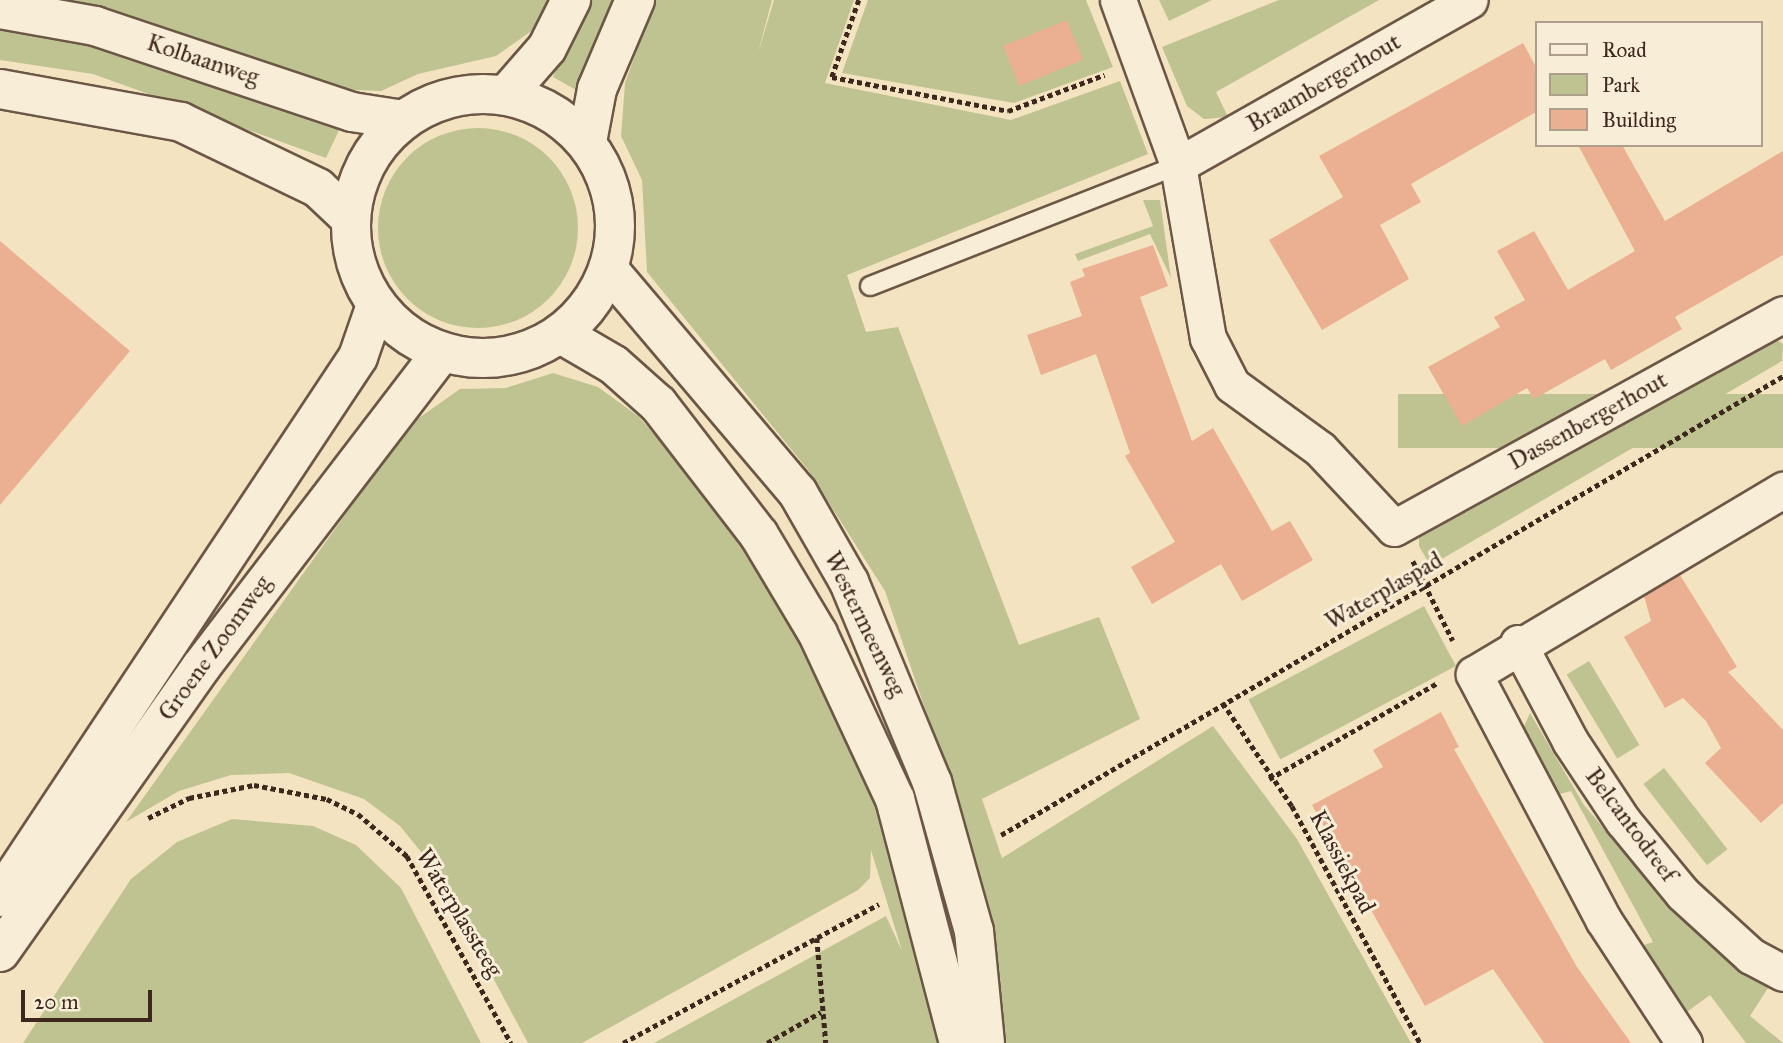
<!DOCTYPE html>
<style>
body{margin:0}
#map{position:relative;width:1783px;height:1043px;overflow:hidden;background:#f4e3c0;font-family:"IM FELL Great Primer",serif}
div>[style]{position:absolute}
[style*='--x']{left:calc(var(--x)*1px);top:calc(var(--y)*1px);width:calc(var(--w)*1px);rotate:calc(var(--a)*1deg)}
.green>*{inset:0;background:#bec391;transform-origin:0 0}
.round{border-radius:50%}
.building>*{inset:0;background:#ebaf91;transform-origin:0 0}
.path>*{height:4.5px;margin-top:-2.25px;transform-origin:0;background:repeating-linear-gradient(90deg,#3e281d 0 5px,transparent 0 8.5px)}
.roads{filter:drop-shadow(2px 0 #6c5746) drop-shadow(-2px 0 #6c5746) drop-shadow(0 2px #6c5746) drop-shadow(0 -2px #6c5746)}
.lane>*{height:18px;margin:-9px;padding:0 9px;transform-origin:9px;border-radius:9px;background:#f8edd6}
.street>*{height:35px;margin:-17.5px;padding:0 17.5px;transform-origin:17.5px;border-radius:17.5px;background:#f8edd6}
.secondary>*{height:38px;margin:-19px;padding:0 19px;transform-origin:19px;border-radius:19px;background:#f8edd6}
.secondary>.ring{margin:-19px;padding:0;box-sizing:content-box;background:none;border:38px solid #f8edd6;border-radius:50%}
span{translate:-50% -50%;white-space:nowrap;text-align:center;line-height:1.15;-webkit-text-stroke:6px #f8edd6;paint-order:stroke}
.street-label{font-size:24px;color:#3e281d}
.legend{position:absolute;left:1535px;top:21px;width:228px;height:126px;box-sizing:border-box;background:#f8edd6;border:2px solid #ae9e8c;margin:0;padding:9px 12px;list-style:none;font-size:21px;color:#3e281d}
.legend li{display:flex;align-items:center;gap:14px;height:35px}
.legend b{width:35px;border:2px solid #ae9e8c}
.scale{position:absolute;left:21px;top:990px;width:131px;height:32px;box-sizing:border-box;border:4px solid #3e281d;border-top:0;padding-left:9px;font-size:21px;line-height:24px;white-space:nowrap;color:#3e281d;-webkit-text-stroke:5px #f8edd6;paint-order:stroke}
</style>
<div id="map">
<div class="green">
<div style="clip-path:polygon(8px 0,552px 0,540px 25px,496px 56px,418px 74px,381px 91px,333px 89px)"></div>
<div style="clip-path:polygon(587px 0,619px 0,576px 90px,553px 77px)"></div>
<div style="clip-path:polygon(655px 0,772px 0,758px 53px,774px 0,854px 0,825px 83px,1011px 120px,1120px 81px,1148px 154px,847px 275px,866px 332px,898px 327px,1019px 645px,1099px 617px,1140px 719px,982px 799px,1002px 858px,1213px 726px,1297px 839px,1411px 1043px,1005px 1043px,993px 934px,960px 812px,885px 591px,808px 470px,647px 272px,642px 180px,621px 136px,625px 83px)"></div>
<div style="clip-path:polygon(868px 0,1086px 0,1113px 67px,1014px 103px,842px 73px)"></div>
<div style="clip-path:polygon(1159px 0,1212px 0,1169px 21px)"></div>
<div style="clip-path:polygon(1279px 0,1379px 0,1216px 92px,1228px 117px,1204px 119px,1187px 106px,1162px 47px)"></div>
<div style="clip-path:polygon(0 26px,89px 43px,340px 128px,326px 158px,93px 74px,0 60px)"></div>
<div class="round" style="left:378px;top:128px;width:200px;height:200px"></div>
<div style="clip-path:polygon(1143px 200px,1160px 200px,1171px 278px,1150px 234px,1078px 261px,1075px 254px,1153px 226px)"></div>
<div style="clip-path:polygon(1777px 340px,1783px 344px,1782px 361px,1440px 560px,1427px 560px,1419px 546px,1419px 538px)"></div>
<div style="clip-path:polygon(553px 373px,598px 387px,638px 416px,737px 528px,835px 688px,902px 866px,941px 1043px,654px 1043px,886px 916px,902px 951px,871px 850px,870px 878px,858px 890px,582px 1043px,528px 1043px,434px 868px,400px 826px,364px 799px,289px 773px,231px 775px,179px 791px,126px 822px,409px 425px,460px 389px,506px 388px)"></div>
<div style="left:1783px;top:394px;width:54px;height:385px;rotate:90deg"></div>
<div style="left:1424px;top:606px;width:68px;height:199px;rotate:62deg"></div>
<div style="left:1589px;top:661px;width:98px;height:26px;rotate:59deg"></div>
<div style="clip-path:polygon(1530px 713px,1584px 805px,1673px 909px,1768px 988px,1750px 1016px,1783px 1043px,1746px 1043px,1710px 995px,1684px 1014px,1641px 946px,1653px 942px,1571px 791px,1556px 795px,1522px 731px)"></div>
<div style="left:1664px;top:768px;width:103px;height:26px;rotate:52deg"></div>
<div style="clip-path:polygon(232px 819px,313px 826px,356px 845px,401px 888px,481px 1043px,23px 1043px,131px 879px,177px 842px)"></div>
</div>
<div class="building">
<div style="left:1067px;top:20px;width:43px;height:69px;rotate:68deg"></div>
<div style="clip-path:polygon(1523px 43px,1536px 67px,1536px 112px,1411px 184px,1421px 202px,1380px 225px,1409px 279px,1322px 330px,1269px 240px,1343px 197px,1319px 156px)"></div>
<div style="clip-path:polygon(1578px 145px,1622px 145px,1665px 221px,1783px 151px,1783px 255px,1675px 317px,1682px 329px,1611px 370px,1605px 359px,1534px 399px,1527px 388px,1462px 426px,1428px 367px,1500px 327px,1494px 317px,1525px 300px,1497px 251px,1534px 231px,1568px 290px,1635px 251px)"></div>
<div style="clip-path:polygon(0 241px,130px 351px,0 505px)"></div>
<div style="clip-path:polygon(1153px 245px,1168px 286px,1140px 297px,1192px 441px,1213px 428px,1272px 531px,1290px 521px,1313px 560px,1242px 601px,1221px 564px,1152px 604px,1131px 567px,1175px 542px,1125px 456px,1130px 453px,1096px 354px,1041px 375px,1027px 335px,1082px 316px,1070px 282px,1085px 276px,1082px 269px)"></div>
<div style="clip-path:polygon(1680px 575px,1737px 667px,1728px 672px,1783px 730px,1783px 803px,1761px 823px,1705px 763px,1721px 748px,1706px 721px,1683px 698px,1665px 708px,1624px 637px,1651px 621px,1644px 596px)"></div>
<div style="clip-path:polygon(1441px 712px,1459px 747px,1454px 749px,1577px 967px,1631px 1043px,1544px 1043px,1493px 969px,1425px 1006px,1312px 805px,1383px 767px,1373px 750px)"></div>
</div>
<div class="path">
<div style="--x:859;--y:0;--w:82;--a:109.3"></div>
<div style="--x:832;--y:77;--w:179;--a:10.9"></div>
<div style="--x:1008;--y:111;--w:103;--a:-20.6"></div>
<div style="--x:1413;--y:561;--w:89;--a:63.4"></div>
<div style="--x:1223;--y:703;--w:124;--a:56.2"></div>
<div style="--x:1292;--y:806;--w:269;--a:61.6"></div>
<div style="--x:1269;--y:779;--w:193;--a:-29.7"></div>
<div style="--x:148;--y:818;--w:46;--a:-26"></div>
<div style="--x:189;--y:798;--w:66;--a:-11.3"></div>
<div style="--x:254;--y:785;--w:74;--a:10.9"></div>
<div style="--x:327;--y:799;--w:34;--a:26"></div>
<div style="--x:358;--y:814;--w:65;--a:40.6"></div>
<div style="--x:407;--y:856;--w:214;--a:60.9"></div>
<div style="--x:1001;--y:835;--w:907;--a:-30.41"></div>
<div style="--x:817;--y:938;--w:105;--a:85.1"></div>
<div style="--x:623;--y:1043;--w:291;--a:-28.5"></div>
<div style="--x:767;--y:1043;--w:62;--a:-29.9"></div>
</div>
<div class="roads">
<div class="lane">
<div style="--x:870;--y:286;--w:331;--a:-21.4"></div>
</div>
<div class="street">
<div style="--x:1118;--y:0;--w:176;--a:70"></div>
<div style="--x:1178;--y:165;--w:176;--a:80.2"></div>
<div style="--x:1208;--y:338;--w:53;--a:62.9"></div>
<div style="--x:1232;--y:385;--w:109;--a:36"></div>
<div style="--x:1320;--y:449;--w:108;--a:46.9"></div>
<div style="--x:1394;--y:528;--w:444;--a:-28.8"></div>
<div style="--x:1178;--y:165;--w:335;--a:-29.5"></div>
<div style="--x:1518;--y:643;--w:111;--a:62"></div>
<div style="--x:1570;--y:741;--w:96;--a:56.5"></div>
<div style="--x:1623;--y:821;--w:94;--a:50.6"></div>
<div style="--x:1683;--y:894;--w:92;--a:42.4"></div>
<div style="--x:1751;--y:956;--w:36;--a:28"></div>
<div style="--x:1684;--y:1043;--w:148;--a:-123.2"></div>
<div style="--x:1603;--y:919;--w:277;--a:-117.8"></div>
<div style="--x:1474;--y:674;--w:360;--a:-30.8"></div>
</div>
<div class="secondary">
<div style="--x:0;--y:9;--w:97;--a:10.1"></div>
<div style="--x:95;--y:26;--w:271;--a:18.5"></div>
<div style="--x:352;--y:112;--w:52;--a:8.9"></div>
<div style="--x:0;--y:89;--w:184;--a:10.3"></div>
<div style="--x:181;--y:122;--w:152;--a:25.7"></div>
<div style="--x:318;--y:188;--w:45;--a:43.2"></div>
<div class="ring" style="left:351px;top:94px;width:226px;height:226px"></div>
<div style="--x:506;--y:95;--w:62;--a:-48.9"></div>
<div style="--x:547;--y:48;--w:54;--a:-63.4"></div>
<div style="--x:587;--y:142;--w:54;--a:-79.3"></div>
<div style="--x:597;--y:89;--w:97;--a:-66.9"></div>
<div style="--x:609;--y:270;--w:292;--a:49.7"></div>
<div style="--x:798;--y:493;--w:103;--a:60.2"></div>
<div style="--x:849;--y:582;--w:217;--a:67.5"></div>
<div style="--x:932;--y:782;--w:155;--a:74.3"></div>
<div style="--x:974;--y:931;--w:113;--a:84.4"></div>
<div style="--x:561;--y:334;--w:61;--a:30.3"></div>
<div style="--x:614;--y:365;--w:59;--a:41.6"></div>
<div style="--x:658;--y:404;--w:165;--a:52.4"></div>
<div style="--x:759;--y:535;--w:115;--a:59.2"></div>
<div style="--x:818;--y:634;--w:182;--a:65"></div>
<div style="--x:895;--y:799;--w:252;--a:75.3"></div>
<div style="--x:0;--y:897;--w:648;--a:-56.46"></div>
<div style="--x:358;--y:357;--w:55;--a:-70.9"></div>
<div style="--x:0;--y:952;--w:349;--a:-54.8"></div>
<div style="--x:201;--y:667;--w:397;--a:-52.6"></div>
</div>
</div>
<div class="street-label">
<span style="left:203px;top:60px;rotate:18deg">Kolbaanweg</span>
<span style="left:1324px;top:83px;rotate:-30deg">Braambergerhout</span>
<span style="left:1588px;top:421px;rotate:-29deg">Dassenbergerhout</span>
<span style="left:1384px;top:591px;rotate:-30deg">Waterplaspad</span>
<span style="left:865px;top:624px;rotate:64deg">Westermeenweg</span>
<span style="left:215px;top:648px;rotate:-54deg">Groene Zoomweg</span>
<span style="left:1631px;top:825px;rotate:53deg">Belcantodreef</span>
<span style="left:1342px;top:862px;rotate:62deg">Klassiekpad</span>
<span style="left:459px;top:913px;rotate:59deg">Waterplassteeg</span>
</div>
<ul class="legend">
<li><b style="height:9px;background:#f8edd6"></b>Road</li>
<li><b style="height:19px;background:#bec391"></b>Park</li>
<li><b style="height:19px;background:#ebaf91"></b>Building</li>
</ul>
<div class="scale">20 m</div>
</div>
